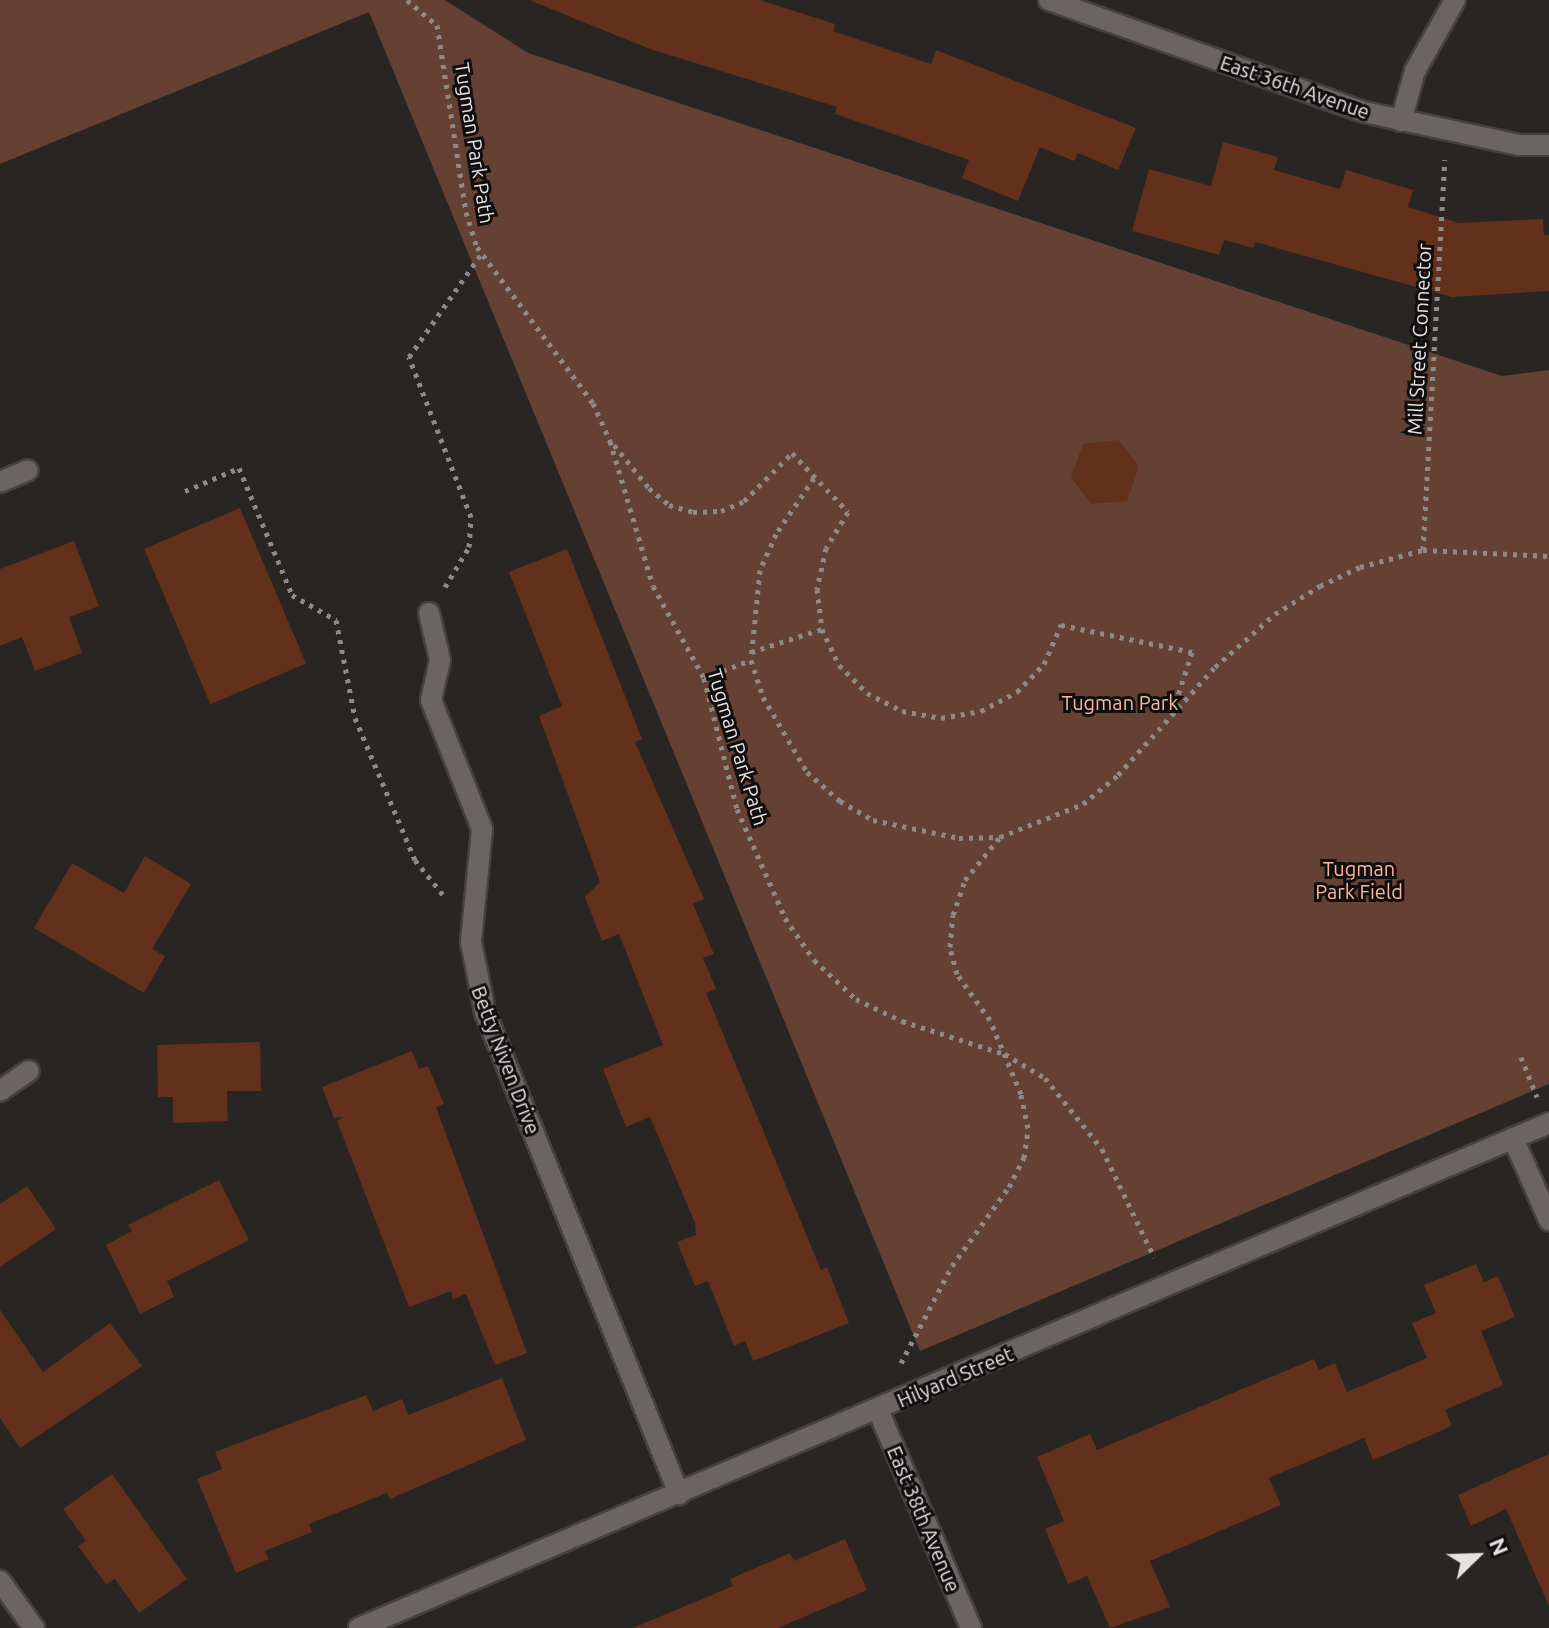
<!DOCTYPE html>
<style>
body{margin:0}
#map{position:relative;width:1549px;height:1628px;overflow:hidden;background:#292523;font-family:Ubuntu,sans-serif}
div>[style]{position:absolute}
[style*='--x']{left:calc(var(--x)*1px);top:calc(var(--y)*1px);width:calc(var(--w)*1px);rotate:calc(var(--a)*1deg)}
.green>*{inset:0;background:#654133}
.building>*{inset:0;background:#63301c;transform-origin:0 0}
.path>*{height:5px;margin-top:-2.5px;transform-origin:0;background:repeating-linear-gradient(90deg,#8d8a89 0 4px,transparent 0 10px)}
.roads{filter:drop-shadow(2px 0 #45413f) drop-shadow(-2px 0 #45413f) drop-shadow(0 2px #45413f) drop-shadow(0 -2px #45413f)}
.minor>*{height:20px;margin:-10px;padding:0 10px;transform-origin:10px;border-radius:10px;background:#6a6563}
span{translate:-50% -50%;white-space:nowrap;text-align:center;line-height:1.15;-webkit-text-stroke:6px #100e0e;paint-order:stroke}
.street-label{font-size:20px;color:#e5e2e1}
.park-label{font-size:20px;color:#fbb79c}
.north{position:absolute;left:1437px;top:1516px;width:80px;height:80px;-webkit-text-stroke:6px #100e0e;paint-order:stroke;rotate:67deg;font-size:22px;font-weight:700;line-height:32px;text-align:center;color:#e5e2e1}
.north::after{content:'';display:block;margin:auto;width:28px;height:36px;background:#e5e2e1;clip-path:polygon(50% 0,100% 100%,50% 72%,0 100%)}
</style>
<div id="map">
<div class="green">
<div style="clip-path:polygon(0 0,445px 0,528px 53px,1502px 376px,1549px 370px,1549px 1084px,920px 1351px,369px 12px,0 164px)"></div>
</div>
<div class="building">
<div style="clip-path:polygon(529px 0,760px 0,835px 24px,833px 31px,931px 64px,936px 50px,1136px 128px,1118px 170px,1078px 153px,1074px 161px,1040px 147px,1018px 201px,962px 178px,969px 160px,835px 114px,837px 107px,650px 49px)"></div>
<div style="clip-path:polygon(1223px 142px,1278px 157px,1274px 170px,1340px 189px,1346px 170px,1413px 190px,1408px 207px,1459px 223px,1543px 219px,1544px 235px,1549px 235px,1549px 291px,1452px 297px,1255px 242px,1253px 248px,1224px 240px,1219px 255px,1132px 231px,1149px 169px,1211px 186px)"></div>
<div style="clip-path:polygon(1119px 440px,1139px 466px,1127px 501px,1091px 504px,1071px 477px,1083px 444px)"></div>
<div style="left:240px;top:508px;width:169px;height:104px;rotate:67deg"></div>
<div style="clip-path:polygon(74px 541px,99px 606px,69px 617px,82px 653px,35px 671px,22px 637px,0 646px,0 569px)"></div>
<div style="clip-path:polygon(567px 549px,642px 739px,635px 742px,704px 899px,693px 904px,714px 954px,703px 958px,716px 989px,706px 993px,821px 1270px,827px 1267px,849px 1323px,753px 1361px,745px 1341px,734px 1346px,708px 1281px,695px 1286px,677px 1242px,696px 1235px,695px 1223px,650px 1117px,626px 1127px,603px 1069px,663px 1045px,619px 934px,602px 941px,585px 897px,600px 882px,539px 716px,562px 706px,509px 572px)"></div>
<div style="clip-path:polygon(145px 856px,191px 884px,152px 949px,165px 956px,144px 993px,34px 928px,72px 863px,124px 893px)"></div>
<div style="clip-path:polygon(260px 1042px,261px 1091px,227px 1091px,228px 1121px,173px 1123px,173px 1097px,158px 1097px,157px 1045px)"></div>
<div style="clip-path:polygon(412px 1051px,419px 1069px,428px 1066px,444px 1104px,436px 1107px,527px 1353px,495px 1365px,466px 1294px,453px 1299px,451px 1291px,409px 1307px,337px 1121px,344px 1117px,334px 1118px,322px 1087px)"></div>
<div style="clip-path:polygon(219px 1180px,249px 1240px,167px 1281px,174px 1297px,140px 1314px,106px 1245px,132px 1231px,128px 1225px)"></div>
<div style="clip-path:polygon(27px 1186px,56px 1229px,0 1267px,0 1204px)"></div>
<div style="clip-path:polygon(1476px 1264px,1484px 1282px,1498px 1276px,1515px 1317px,1481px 1331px,1503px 1385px,1445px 1410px,1452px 1425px,1443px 1430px,1373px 1460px,1364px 1438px,1269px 1478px,1281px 1505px,1150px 1561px,1170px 1607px,1110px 1628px,1087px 1576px,1068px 1584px,1045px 1529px,1064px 1521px,1037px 1457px,1090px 1434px,1097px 1450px,1314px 1359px,1319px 1370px,1335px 1363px,1347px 1392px,1427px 1358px,1412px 1323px,1436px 1313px,1424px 1285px)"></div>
<div style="clip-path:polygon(0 1310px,43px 1372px,110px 1323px,142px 1366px,20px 1448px,0 1418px)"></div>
<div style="clip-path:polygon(502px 1378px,526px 1440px,390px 1499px,387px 1493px,309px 1524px,312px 1532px,265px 1551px,269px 1559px,236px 1573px,197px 1479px,222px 1469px,215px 1452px,366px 1395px,373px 1411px,402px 1399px,408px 1415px)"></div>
<div style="clip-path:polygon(1549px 1454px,1549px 1606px,1506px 1509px,1471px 1526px,1458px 1495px)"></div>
<div style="clip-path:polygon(112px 1474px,187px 1579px,139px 1613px,115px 1579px,106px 1584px,78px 1546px,86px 1541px,63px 1509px)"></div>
<div style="clip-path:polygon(845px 1539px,867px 1590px,778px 1628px,633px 1628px,733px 1586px,730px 1579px,790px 1553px,794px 1561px)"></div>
</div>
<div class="path">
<div style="--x:407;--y:0;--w:39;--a:40"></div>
<div style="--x:437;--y:25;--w:189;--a:81.2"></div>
<div style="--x:466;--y:212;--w:37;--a:73"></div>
<div style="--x:477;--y:247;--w:194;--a:53.4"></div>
<div style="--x:593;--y:403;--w:42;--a:65.9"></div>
<div style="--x:610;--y:441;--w:151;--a:73.5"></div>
<div style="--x:653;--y:586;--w:105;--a:61"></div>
<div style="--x:704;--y:678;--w:135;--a:75.9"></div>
<div style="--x:737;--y:809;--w:119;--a:66.2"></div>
<div style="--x:785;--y:918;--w:51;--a:55.4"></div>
<div style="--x:814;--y:960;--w:57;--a:42.9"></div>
<div style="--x:856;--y:999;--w:51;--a:25.6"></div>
<div style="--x:902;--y:1021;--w:108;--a:17.8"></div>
<div style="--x:1005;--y:1054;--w:47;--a:31"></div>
<div style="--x:1045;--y:1078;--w:91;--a:51.2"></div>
<div style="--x:1102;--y:1149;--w:120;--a:64.3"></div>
<div style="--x:614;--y:445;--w:55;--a:50.9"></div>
<div style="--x:649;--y:488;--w:26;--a:40"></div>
<div style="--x:669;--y:505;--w:25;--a:16"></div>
<div style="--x:693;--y:512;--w:28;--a:-2"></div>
<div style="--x:721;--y:511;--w:25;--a:-23"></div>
<div style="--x:744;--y:501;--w:68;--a:-45"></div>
<div style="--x:792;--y:453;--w:81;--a:46.5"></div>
<div style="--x:848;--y:512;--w:42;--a:121.4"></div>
<div style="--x:826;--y:548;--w:42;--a:102.4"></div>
<div style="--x:817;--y:589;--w:40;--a:82.9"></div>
<div style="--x:822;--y:629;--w:40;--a:65"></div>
<div style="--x:839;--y:665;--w:40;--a:45"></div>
<div style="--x:867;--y:693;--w:39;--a:27"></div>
<div style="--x:902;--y:711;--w:40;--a:10"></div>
<div style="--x:941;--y:718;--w:41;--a:-9.9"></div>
<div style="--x:981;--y:711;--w:41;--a:-27.8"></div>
<div style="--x:1017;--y:692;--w:39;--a:-46"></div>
<div style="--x:1044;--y:664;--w:43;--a:-66.4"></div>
<div style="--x:1061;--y:625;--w:134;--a:11.6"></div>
<div style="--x:1192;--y:652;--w:62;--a:107.9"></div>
<div style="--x:814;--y:478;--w:68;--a:124.2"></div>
<div style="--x:776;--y:534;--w:39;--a:114"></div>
<div style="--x:760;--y:570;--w:90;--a:95.7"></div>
<div style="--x:751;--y:660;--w:39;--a:72"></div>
<div style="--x:763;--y:697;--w:87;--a:59.6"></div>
<div style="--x:807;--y:772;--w:44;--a:41.3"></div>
<div style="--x:840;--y:801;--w:38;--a:30"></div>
<div style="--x:873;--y:820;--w:88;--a:11.8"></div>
<div style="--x:959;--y:838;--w:41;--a:-1.4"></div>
<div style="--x:1000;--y:837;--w:89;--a:-21.7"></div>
<div style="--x:1083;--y:804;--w:45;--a:-39.6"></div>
<div style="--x:1118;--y:775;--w:145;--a:-48.1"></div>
<div style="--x:1215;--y:667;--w:80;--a:-41.5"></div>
<div style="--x:1275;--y:614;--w:53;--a:-31.9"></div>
<div style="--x:1320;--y:586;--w:44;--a:-25.4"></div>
<div style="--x:1360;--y:567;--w:65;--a:-15.1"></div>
<div style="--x:1423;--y:550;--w:126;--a:2.7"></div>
<div style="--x:185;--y:491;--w:59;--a:-23.1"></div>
<div style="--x:239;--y:468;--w:138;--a:67.3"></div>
<div style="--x:292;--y:595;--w:51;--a:29.6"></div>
<div style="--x:336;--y:620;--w:100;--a:79"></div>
<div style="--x:355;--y:718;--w:154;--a:67.1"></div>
<div style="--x:415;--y:860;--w:46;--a:51.1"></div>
<div style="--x:1423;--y:550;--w:391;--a:-86.8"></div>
<div style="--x:445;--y:587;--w:47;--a:-59"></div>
<div style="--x:469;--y:547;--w:30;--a:-86"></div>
<div style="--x:471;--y:517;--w:172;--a:-111.2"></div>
<div style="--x:409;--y:357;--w:126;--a:-55"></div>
<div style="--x:751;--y:652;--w:75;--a:-17.9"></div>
<div style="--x:704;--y:678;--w:50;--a:-21"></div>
<div style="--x:1521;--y:1057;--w:43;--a:68.2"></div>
<div style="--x:901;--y:1363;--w:110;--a:-62.3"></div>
<div style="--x:952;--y:1266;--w:97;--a:-54.2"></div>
<div style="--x:1009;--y:1187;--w:33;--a:-63"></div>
<div style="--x:1024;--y:1158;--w:30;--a:-82"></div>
<div style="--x:1028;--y:1128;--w:35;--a:-102"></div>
<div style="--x:1021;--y:1094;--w:80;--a:-112.7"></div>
<div style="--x:990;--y:1020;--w:57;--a:-125.7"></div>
<div style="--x:957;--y:974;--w:28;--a:-105"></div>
<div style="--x:950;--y:947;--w:32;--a:-85"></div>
<div style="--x:953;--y:915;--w:37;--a:-71"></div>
<div style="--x:965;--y:880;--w:55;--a:-50.9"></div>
</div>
<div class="roads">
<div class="minor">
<div style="--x:1049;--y:0;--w:334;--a:19.6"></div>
<div style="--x:1364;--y:112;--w:158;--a:12"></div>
<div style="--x:1519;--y:145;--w:30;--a:0"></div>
<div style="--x:1401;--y:121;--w:52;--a:-74.4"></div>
<div style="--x:1415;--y:71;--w:81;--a:-60.6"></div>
<div style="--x:0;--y:482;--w:30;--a:-23"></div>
<div style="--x:429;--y:613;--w:48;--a:76.8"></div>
<div style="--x:440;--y:660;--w:41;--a:102.7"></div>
<div style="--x:431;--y:700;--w:139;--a:68.4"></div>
<div style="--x:482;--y:829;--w:114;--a:95.6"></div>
<div style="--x:471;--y:942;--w:71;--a:78.7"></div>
<div style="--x:485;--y:1012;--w:520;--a:68.08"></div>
<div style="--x:0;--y:1091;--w:35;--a:-35"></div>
<div style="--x:1513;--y:1138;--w:90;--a:66.3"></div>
<div style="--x:878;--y:1410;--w:237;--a:66.9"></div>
<div style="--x:0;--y:1581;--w:58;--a:54.1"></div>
<div style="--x:359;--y:1628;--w:1293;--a:-22.99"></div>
</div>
</div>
<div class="street-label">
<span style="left:1295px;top:87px;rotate:19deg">East 36th Avenue</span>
<span style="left:475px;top:143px;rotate:81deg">Tugman Park Path</span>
<span style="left:1419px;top:339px;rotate:-87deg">Mill Street Connector</span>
<span style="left:738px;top:747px;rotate:73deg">Tugman Park Path</span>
<span style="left:506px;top:1060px;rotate:69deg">Betty Niven Drive</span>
<span style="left:955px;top:1377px;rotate:-23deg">Hilyard Street</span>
<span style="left:924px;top:1519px;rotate:67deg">East 38th Avenue</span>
</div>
<div class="park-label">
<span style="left:1120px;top:702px">Tugman Park</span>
<span style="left:1359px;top:880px">Tugman<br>Park Field</span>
</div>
<div class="north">N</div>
</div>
